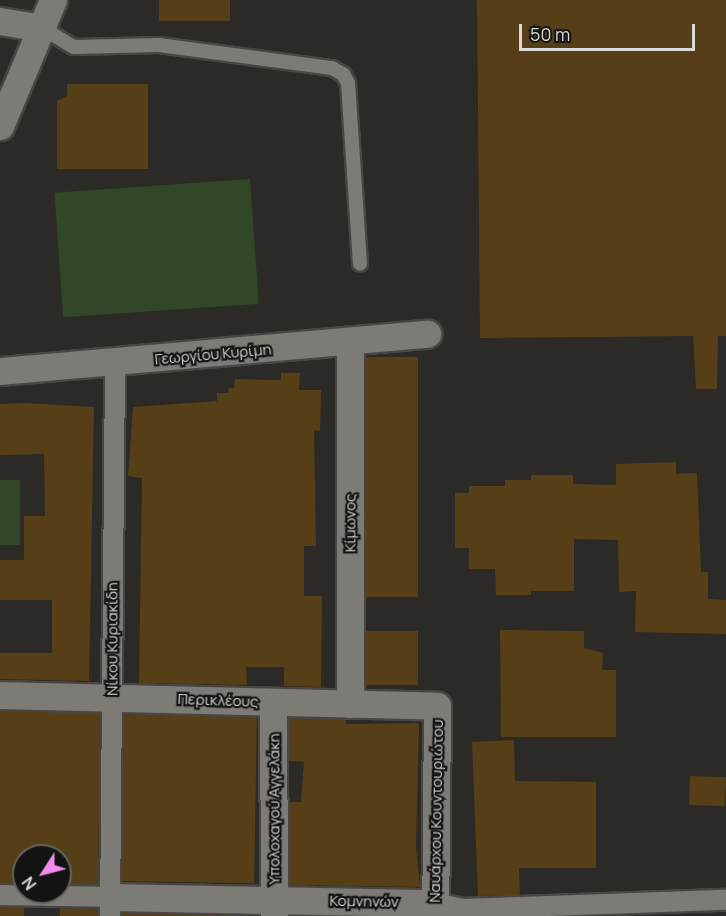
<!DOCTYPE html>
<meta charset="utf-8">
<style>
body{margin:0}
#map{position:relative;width:726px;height:916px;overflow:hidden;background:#2b2a26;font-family:Manrope,sans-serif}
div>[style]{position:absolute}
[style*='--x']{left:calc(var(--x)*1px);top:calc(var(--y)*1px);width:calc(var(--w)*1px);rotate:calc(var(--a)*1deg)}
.green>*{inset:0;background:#324728;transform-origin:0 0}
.building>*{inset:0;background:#563f17;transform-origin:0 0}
.roads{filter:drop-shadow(2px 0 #474643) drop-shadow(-2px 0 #474643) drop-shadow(0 2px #474643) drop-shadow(0 -2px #474643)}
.service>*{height:14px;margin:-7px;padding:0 7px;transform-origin:7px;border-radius:7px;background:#7c7b76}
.pedestrian>*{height:20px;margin:-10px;padding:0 10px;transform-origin:10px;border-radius:10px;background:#7c7b76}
.minor>*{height:27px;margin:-13.5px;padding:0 13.5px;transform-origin:13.5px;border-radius:13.5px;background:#7c7b76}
span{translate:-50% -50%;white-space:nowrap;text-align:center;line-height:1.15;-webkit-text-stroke:4.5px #131311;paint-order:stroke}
.street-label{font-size:15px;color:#d9d9d6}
.north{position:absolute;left:12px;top:844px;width:60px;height:60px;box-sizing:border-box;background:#131311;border:2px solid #626260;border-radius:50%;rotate:234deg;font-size:16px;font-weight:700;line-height:24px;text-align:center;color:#d9d9d6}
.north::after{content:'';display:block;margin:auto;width:21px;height:27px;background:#f389f1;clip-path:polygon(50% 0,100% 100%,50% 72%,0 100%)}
.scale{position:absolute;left:519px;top:24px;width:176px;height:27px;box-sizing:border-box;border:3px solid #d9d9d6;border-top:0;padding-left:8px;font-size:18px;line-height:21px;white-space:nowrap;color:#d9d9d6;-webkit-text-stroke:4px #131311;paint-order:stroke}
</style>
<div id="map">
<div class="green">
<div style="left:250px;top:179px;width:125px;height:196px;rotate:86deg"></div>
<div style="left:0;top:480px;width:20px;height:65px"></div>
</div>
<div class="building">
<div style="left:159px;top:0;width:71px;height:21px"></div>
<div style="clip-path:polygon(477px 0,726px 0,726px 336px,718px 336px,717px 389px,696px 389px,693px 336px,480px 338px)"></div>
<div style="clip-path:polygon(67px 84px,148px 84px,148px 169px,57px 169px,57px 101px,67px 96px)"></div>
<div style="left:418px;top:357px;width:240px;height:52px;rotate:90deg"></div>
<div style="clip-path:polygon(281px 373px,300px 373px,299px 390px,321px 390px,320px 431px,314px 430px,316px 546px,304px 546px,304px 596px,322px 596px,321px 687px,284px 686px,284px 667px,246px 667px,247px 685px,139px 683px,142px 478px,128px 476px,133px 407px,217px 401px,217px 393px,228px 393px,229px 388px,234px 388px,235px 379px,281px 380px)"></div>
<div style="clip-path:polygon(25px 403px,94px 407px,89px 681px,0 679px,0 653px,52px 653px,52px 600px,0 600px,0 560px,24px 560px,24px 516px,45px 516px,44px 454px,0 455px,0 404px)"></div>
<div style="clip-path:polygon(676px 462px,676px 474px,697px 473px,701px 572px,708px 572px,708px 599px,726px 600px,726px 634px,635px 632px,636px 591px,619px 592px,618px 540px,574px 539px,574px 591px,531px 591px,531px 595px,496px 595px,495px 569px,469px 569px,469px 548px,455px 548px,455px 493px,469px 493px,469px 486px,505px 486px,505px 480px,531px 480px,531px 475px,573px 475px,573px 484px,616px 485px,616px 464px)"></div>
<div style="clip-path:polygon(500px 630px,584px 631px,584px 648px,603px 653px,602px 670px,616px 670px,616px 737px,501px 737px)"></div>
<div style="left:366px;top:631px;width:52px;height:54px"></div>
<div style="clip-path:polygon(0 711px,100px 713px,98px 885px,60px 884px,60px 856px,24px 856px,24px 883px,0 883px)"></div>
<div style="left:124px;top:714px;width:133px;height:167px;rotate:1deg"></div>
<div style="clip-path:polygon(289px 718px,346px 719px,346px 724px,419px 723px,416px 846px,420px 887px,290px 885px,289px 802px,301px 802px,304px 762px,289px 761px)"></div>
<div style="clip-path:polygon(514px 740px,515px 781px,596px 782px,596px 868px,519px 868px,520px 895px,478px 896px,472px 742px)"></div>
<div style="left:690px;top:776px;width:36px;height:29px;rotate:2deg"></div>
<div style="left:0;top:907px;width:24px;height:9px"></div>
<div style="left:60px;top:908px;width:38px;height:8px;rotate:2deg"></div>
<div style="clip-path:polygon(122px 913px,258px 915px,258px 916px,122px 916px)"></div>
</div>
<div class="roads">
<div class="service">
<div style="--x:42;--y:28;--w:37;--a:31"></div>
<div style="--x:74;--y:47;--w:85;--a:-1.3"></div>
<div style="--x:159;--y:45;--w:175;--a:7.6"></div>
<div style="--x:332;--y:68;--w:13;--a:29"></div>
<div style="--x:343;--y:74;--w:10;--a:61"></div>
<div style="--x:348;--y:83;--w:181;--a:86.2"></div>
</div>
<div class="pedestrian">
<div style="--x:0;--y:895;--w:110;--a:1"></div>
<div style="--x:435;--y:903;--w:29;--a:12"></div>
<div style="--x:463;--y:909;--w:263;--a:-2"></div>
<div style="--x:110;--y:916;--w:553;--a:-89.48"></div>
</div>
<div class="minor">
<div style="--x:0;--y:21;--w:43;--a:9.5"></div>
<div style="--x:0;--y:126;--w:137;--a:-67.2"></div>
<div style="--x:350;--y:342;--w:362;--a:90"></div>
<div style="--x:0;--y:371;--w:429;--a:-5"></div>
<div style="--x:0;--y:695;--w:437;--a:1.4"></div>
<div style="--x:437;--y:706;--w:210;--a:90.5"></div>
<div style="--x:273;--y:702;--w:214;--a:89.7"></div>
<div style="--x:110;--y:897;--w:325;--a:1.1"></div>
</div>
</div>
<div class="street-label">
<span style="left:213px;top:354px;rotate:-5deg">Γεωργίου Κυρίμη</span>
<span style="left:350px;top:523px;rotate:-90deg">Κίμωνος</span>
<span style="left:112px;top:639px;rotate:-90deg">Νίκου Κυριακίδη</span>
<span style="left:218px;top:700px;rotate:2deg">Περικλέους</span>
<span style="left:274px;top:809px;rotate:-90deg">Υπολοχαγού Αγγελάκη</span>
<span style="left:436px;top:811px;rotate:-89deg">Ναυάρχου Κουντουριώτου</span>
<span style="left:364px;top:901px;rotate:1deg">Κομνηνών</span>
</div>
<div class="north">N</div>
<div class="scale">50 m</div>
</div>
